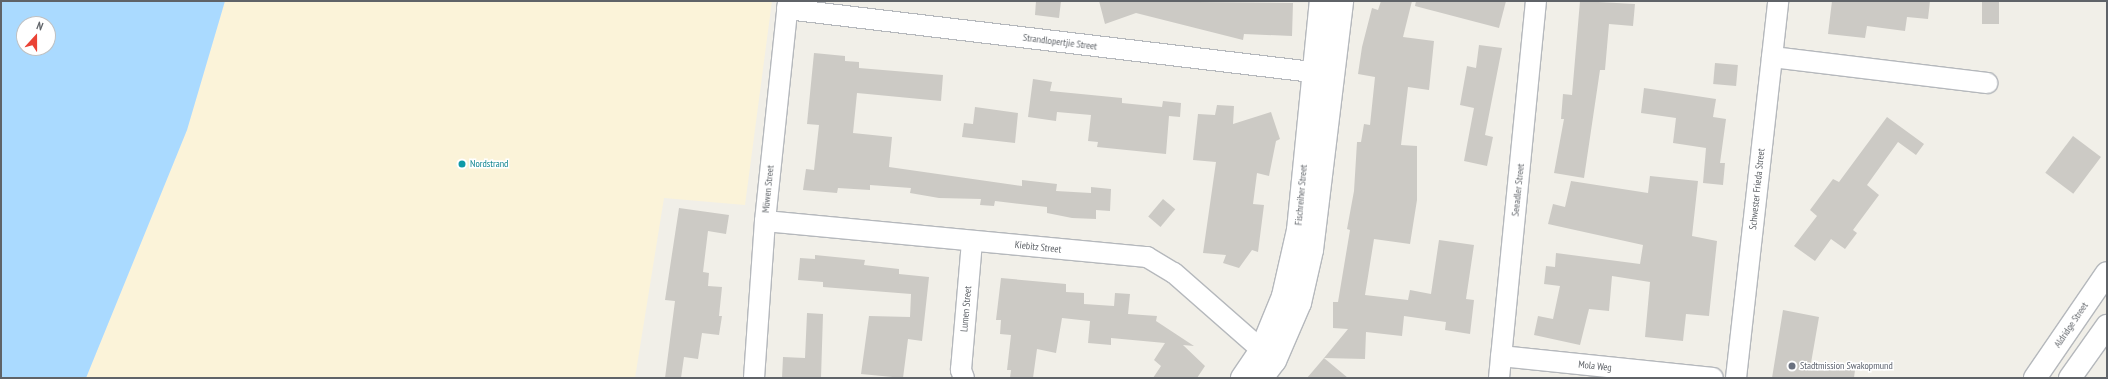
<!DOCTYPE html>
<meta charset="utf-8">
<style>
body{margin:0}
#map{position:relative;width:2108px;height:379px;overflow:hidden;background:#f1efe8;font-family:"PT Sans Narrow",sans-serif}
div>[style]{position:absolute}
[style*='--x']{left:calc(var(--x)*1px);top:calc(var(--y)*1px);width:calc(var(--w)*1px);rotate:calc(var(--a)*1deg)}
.sand>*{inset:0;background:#fbf3d9}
.water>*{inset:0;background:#aadaff}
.building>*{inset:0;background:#cccac5;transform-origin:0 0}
.roads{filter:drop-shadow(1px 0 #b5b8bc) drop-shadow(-1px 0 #b5b8bc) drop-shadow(0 1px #b5b8bc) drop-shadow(0 -1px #b5b8bc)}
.minor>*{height:20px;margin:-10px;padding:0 10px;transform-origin:10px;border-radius:10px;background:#fff}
.tertiary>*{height:22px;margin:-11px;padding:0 11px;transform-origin:11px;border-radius:11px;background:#fff}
.dots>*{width:11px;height:11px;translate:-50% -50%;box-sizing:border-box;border:2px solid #fff;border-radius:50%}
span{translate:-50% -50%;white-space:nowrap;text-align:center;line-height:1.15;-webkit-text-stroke:3px #fff;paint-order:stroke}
.street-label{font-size:10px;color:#5f6368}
.culture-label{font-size:10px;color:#0d838f}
.left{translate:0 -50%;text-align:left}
.worship-label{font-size:10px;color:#5b616d}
.frame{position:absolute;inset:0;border:2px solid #5f6368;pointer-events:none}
.north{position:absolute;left:16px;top:16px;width:40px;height:40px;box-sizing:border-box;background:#fff;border:1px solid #bfc1c3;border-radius:50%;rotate:21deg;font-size:11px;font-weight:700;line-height:16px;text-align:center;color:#5f6368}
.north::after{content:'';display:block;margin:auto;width:14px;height:18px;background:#ea4335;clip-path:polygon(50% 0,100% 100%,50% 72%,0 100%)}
</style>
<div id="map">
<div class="sand">
<div style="clip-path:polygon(225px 1px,772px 1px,745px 205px,664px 198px,635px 378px,86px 378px,187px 130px)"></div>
</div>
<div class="water">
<div style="clip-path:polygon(evenodd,1px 1px,225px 1px,187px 130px,86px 378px,1px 378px,1px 1px,24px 24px,48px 24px,48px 48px,24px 48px,24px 24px)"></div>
</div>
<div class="building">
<div style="clip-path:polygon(1036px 1px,1061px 1px,1059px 18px,1035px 15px)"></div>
<div style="clip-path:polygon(1099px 1px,1293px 3px,1292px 36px,1244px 34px,1243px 40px,1136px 13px,1105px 24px)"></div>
<div style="clip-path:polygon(1381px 1px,1412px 1px,1403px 37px,1434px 41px,1429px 90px,1408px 87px,1401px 145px,1417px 146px,1417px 200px,1410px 244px,1374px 239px,1365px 295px,1408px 300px,1410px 290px,1431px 294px,1439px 240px,1474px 245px,1466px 299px,1474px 300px,1470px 334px,1445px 330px,1446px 322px,1404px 316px,1402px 336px,1366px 332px,1365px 359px,1324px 358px,1348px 329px,1333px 328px,1333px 302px,1338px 302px,1350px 230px,1347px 229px,1354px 191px,1357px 142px,1361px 142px,1364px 124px,1370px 125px,1375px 77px,1358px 74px,1362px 47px,1372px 8px,1378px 10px)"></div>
<div style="clip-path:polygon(1416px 1px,1506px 1px,1499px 28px,1415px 6px)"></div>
<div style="clip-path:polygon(1580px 1px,1635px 4px,1633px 26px,1609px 24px,1605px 70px,1600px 70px,1584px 178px,1554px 173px,1564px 119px,1561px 119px,1563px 94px,1572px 95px)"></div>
<div style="clip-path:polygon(1832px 1px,1930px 1px,1928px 19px,1907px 17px,1905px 31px,1867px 26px,1865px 38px,1828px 34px)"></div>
<div style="left:1982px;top:1px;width:17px;height:23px"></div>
<div style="clip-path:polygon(1479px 45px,1502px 48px,1485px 135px,1493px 137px,1487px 166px,1464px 161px,1474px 108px,1460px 105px,1467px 66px,1476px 68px)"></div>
<div style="clip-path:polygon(814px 53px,845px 56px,845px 61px,859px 62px,859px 68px,943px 75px,941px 101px,857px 93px,853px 133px,892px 137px,889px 167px,1022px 186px,1022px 180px,1057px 184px,1056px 191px,1091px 193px,1091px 187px,1111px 189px,1110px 211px,1096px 210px,1096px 219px,1072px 218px,1047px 213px,1047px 207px,995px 201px,994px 206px,980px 205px,981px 199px,939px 198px,910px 193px,911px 188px,870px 185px,870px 190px,838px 188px,837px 193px,803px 190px,806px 169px,814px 170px,819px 125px,807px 124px)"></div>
<div style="left:1715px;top:63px;width:23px;height:21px;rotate:5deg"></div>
<div style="clip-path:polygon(1033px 79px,1052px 82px,1050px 91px,1122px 98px,1122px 103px,1162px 107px,1163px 101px,1181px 103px,1180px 117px,1169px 116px,1166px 154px,1097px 147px,1098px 142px,1088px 141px,1091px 115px,1057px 112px,1056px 121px,1028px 117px)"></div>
<div style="clip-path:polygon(1644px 88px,1716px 99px,1713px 117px,1726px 119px,1720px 163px,1725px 163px,1723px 185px,1703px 183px,1706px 148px,1673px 143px,1676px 118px,1641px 113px)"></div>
<div style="clip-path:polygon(1217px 105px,1234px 106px,1233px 124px,1271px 112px,1280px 139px,1276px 141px,1269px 176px,1257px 173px,1253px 204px,1264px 205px,1258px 252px,1252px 250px,1239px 268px,1223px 263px,1226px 255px,1203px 253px,1216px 162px,1193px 160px,1198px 114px,1215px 115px)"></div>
<div style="clip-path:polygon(975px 107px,1018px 113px,1015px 143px,962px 137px,964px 123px,973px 124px)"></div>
<div style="clip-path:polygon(1887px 117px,1924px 144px,1916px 155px,1898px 142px,1867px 185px,1879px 195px,1853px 230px,1857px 233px,1845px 249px,1831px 239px,1815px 261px,1794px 246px,1817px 216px,1810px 210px,1833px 179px,1839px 182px)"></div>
<div style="left:2073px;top:136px;width:35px;height:46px;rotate:37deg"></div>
<div style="clip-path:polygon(1650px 176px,1698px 181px,1692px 236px,1717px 241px,1709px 316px,1686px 314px,1683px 341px,1645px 337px,1650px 282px,1612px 276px,1609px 311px,1589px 309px,1580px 345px,1534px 335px,1538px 316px,1553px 319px,1560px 286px,1544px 284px,1546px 266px,1555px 267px,1556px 253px,1640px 264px,1643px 245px,1548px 224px,1553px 204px,1565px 207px,1571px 181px,1648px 193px)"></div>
<div style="left:1163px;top:199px;width:16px;height:23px;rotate:40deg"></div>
<div style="clip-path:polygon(679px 208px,729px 215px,726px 234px,708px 231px,703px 272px,709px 273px,708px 286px,722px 287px,719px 316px,722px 316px,719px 335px,702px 333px,698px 359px,684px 357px,681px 378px,665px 378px,675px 301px,665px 300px)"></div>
<div style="clip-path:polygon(815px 255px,865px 260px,864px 265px,899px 269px,899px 274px,929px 277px,922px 341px,908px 339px,903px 378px,861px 374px,869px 316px,910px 317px,911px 294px,823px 287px,823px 282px,798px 280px,800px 258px,815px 259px)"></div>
<div style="clip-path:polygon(1001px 278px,1066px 284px,1066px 292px,1084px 293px,1084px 304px,1114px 306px,1115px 293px,1130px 294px,1128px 314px,1157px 316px,1156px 321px,1194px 346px,1183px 345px,1205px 366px,1197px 378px,1153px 378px,1161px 366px,1154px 360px,1165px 343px,1111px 338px,1111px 345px,1088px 343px,1090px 321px,1062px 318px,1056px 353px,1037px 349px,1033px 378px,1010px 378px,1011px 370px,1007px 370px,1011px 335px,1000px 334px,1001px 320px,996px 320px)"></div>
<div style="clip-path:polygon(1783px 310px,1819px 317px,1811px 363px,1855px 370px,1854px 378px,1772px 378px)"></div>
<div style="clip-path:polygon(807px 313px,823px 314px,821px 378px,782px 378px,783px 357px,805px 358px)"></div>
<div style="clip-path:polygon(1324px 358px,1348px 378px,1307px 378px)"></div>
</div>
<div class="roads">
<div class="minor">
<div style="--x:787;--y:9;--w:546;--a:6.84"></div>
<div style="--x:1772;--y:57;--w:217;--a:6.9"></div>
<div style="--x:765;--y:221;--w:384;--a:5.4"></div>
<div style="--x:1147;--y:257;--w:31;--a:31"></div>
<div style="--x:1174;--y:273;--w:130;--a:41.3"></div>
<div style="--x:1501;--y:356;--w:213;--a:5.9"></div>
<div style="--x:754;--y:378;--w:157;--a:-86"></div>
<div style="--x:765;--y:221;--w:221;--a:-84"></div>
<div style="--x:964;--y:378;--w:9;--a:-111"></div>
<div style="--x:961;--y:370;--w:129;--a:-85.1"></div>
<div style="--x:1499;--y:378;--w:379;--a:-84.4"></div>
<div style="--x:1736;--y:378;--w:379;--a:-83.6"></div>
</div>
<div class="tertiary">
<div style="--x:1242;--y:378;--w:34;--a:-56"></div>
<div style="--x:1261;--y:350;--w:58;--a:-67.8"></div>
<div style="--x:1283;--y:296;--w:68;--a:-77.2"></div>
<div style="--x:1298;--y:230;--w:230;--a:-84.3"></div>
<div style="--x:1262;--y:378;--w:21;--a:-53"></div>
<div style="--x:1275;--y:361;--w:63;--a:-66.7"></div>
<div style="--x:1300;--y:303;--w:54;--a:-77.2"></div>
<div style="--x:1312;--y:250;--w:251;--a:-83.1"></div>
<div style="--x:2035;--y:378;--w:127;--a:-55.6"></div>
<div style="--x:2070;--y:378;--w:64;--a:-54.6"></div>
</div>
</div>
<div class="dots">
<div style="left:462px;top:164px;background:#0f9aa8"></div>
<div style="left:1792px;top:366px;background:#6b7280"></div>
</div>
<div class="street-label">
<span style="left:1060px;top:42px;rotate:7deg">Strandlopertjie Street</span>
<span style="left:768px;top:189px;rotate:-84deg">Möwen Street</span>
<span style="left:1757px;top:189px;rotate:-84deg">Schwester Frieda Street</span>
<span style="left:1518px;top:190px;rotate:-84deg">Seeadler Street</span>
<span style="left:1301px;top:195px;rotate:-85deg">Fischreiher Street</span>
<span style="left:1038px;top:247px;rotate:6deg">Kiebitz Street</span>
<span style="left:966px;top:309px;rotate:-85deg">Lumen Street</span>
<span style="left:2071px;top:325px;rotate:-56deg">Aldridge Street</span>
<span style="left:1595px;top:366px;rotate:6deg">Mola Weg</span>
</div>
<div class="culture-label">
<span class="left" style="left:470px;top:164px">Nordstrand</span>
</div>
<div class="worship-label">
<span class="left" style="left:1800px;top:366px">Stadtmission Swakopmund</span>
</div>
<div class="frame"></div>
<div class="north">N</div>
</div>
